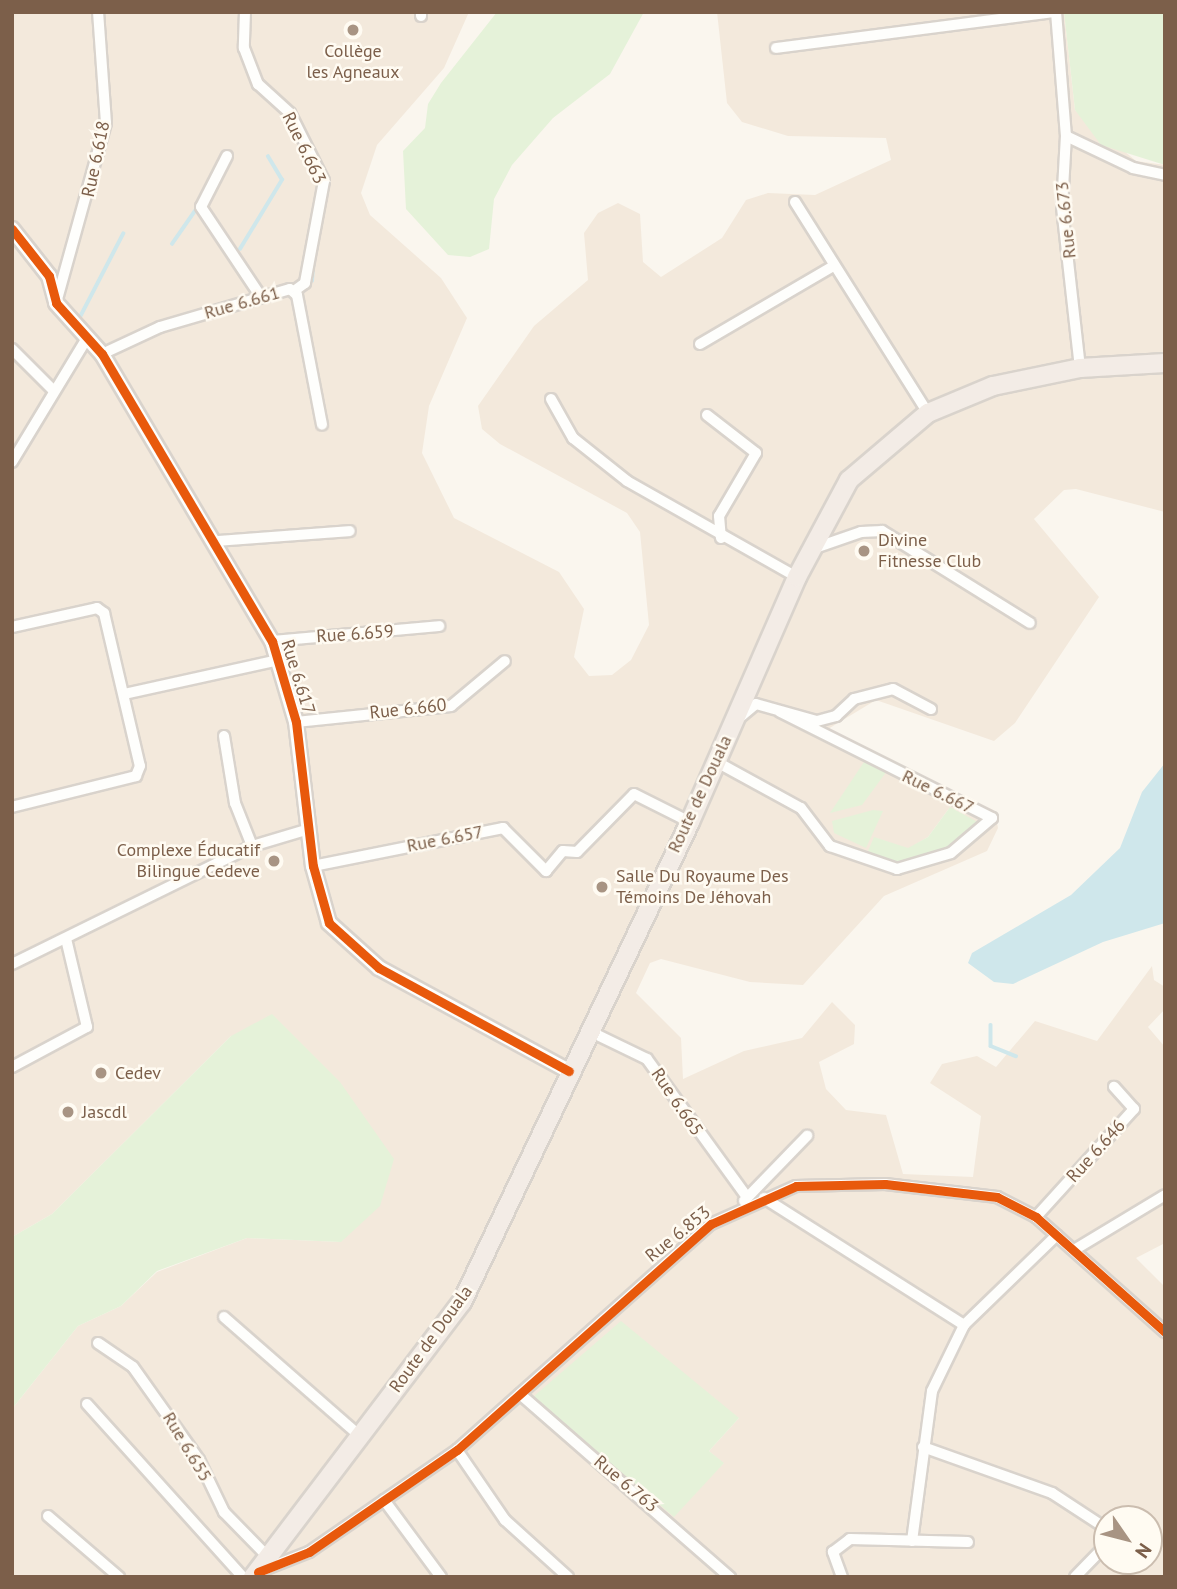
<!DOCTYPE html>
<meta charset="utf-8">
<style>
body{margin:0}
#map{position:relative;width:1177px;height:1589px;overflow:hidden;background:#faf6ee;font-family:"PT Sans",sans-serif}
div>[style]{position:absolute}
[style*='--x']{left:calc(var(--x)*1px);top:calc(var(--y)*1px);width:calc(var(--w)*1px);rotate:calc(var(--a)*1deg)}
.residential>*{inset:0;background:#f3e9dc}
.green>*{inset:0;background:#e5f2d9}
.water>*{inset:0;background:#cfe7eb}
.stream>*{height:3.5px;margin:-1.75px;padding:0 1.75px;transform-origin:1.75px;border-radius:1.75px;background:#cfe7eb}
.roads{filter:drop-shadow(2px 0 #d9d3cc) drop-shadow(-2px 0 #d9d3cc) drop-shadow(0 2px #d9d3cc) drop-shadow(0 -2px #d9d3cc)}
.minor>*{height:10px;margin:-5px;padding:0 5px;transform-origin:5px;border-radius:5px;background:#fefefc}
.tertiary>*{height:14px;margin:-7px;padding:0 7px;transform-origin:7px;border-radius:7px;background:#fefefc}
.trunk>*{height:18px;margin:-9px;padding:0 9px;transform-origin:9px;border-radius:9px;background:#f3ece6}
.cycleway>*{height:9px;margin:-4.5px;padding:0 4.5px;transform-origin:4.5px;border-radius:4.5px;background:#e8590c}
.dots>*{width:19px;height:19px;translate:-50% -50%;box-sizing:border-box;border:4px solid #fffbf2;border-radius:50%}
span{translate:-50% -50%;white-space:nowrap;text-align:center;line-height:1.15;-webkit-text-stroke:5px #fffbf2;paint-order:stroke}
.poi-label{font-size:18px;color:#7c5f4a}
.left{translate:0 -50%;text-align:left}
.right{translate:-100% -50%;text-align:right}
.street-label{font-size:18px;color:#7c5f4a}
.frame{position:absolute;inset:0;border:14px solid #7c5f4a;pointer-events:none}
.north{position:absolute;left:1093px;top:1505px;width:70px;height:70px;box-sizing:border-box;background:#fffbf2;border:2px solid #cbbdaf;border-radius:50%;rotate:125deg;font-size:19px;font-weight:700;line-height:28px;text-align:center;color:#7c5f4a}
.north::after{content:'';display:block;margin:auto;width:24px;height:32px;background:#a89483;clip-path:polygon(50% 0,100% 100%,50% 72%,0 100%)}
</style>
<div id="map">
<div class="residential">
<div style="clip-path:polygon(evenodd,12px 12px,469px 12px,444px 68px,377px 145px,361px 193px,370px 215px,441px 278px,467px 318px,429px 406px,422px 453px,454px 518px,559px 572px,584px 609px,574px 657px,589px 676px,612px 675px,631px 660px,649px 625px,640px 532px,627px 513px,500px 444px,482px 429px,478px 406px,534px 326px,588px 280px,584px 233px,598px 213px,618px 203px,640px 214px,643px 262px,661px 277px,722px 238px,746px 200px,768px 193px,815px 195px,891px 160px,886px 138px,788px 136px,742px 122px,727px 103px,717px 12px,1064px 12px,1075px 110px,1136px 161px,1165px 165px,1165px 512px,1076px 489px,1064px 490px,1034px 519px,1099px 597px,1015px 723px,994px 741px,876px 700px,823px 732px,995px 812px,998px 828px,987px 851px,884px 896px,803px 985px,750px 982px,661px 959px,650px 963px,636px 993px,681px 1038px,683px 1079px,744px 1051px,802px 1038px,832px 1002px,855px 1025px,854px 1044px,819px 1062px,826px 1089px,846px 1110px,886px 1115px,903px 1174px,973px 1177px,981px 1116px,930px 1083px,942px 1064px,977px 1056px,996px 1067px,1035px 1021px,1097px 1041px,1152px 966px,1154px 980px,1165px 987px,1165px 1009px,1148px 1027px,1165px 1047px,1165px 1243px,1136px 1258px,1165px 1287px,1165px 1577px,12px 1577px,12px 1409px,78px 1326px,121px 1306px,157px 1272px,247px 1238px,341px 1242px,231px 1036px,52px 1214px,12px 1237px,12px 12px,950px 807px,927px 860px,886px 860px,876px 838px,908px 849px,928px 837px,950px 807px,12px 12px,533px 1397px,739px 1418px,709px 1451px,724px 1464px,533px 1397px,12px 12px,1107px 1519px,1149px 1519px,1149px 1561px,1107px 1561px,1107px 1519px)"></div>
</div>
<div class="green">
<div style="clip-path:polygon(497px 12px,644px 12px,610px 74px,553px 118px,512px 165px,494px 199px,489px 249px,470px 257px,448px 255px,406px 209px,403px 151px,425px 128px,428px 104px,441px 83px)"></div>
<div style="clip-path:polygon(1064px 12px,1165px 12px,1165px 165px,1101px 145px,1075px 110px)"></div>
<div style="clip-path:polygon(864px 762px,887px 771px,862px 805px,830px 813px)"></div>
<div style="clip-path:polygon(950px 807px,981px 824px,959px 844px,927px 860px,887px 865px,868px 851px,874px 837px,908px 848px,928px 837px)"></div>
<div style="clip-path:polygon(873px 810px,883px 811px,866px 848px,834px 833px,832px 821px)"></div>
<div style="clip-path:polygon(272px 1014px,340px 1082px,394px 1159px,380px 1206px,341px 1242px,247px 1238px,157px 1271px,121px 1306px,78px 1326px,12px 1409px,12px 1237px,52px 1214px,231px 1036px)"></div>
<div style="clip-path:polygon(621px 1321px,739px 1418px,709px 1451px,724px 1463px,674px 1517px,533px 1397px)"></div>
</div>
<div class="water">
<div style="clip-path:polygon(1165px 763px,1165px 923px,1103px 942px,1013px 984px,994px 982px,968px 963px,972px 953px,1071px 895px,1120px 848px,1142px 792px)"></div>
</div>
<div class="stream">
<div style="--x:172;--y:244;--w:44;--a:-55.2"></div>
<div style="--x:240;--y:249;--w:81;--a:-58.7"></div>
<div style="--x:282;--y:180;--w:27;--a:-121"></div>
<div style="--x:312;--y:281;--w:15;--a:-86"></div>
<div style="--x:79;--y:319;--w:96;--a:-62.6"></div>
<div style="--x:991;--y:1025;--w:21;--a:90"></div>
<div style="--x:991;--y:1046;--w:27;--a:22"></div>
</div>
<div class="roads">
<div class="minor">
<div style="--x:245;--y:12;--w:36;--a:92"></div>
<div style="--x:244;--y:48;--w:39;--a:69"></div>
<div style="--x:258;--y:84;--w:43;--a:42.2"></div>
<div style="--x:290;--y:113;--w:76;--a:63.4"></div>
<div style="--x:324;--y:181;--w:104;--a:100.6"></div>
<div style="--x:305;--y:283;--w:14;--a:144"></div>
<div style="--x:421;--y:12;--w:4;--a:90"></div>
<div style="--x:1056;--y:12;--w:124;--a:85.4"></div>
<div style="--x:776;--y:48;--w:279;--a:-7.4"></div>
<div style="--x:227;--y:156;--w:57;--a:117"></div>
<div style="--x:201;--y:207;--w:108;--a:56.3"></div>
<div style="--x:795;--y:202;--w:249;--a:57.8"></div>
<div style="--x:56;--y:303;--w:187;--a:-74.5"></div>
<div style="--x:106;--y:123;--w:111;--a:-94.1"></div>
<div style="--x:700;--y:344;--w:153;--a:-30.3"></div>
<div style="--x:12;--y:349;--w:58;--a:45"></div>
<div style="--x:102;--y:354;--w:64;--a:-25"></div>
<div style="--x:160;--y:327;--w:135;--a:-16.3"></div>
<div style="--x:290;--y:289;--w:9;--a:41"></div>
<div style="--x:297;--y:295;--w:132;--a:79.1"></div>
<div style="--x:1080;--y:368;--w:162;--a:-96.4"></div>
<div style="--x:1062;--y:207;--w:71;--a:-86.8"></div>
<div style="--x:1066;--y:136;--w:74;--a:25.5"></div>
<div style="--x:1133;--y:168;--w:33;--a:12"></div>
<div style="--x:551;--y:399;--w:45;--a:60.6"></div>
<div style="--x:573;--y:438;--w:69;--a:38.5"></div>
<div style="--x:627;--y:481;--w:195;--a:29.5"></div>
<div style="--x:707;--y:415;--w:62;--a:37.8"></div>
<div style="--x:756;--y:453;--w:73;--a:120.4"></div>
<div style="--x:719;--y:516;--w:22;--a:85"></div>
<div style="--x:12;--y:462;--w:143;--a:-58.8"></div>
<div style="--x:217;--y:541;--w:133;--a:-4.3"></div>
<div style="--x:812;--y:549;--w:52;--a:-19.1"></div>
<div style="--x:861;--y:532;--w:21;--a:-3"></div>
<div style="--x:882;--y:531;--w:174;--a:31.9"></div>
<div style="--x:12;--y:627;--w:87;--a:-12.6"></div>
<div style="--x:97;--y:608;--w:9;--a:36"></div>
<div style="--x:104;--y:613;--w:157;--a:76.8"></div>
<div style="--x:140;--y:766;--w:11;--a:112"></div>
<div style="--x:136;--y:776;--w:128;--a:166"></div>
<div style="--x:272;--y:641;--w:168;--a:-5.1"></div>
<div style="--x:124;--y:694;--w:158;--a:-12.4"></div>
<div style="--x:738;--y:719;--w:23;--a:-40"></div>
<div style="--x:756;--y:704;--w:63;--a:15.6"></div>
<div style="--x:817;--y:721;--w:20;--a:-15"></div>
<div style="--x:836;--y:716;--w:25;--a:-43"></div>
<div style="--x:854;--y:699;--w:40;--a:-14.4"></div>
<div style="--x:893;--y:689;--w:43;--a:27.8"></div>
<div style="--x:296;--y:722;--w:156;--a:-5.9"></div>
<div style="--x:451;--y:706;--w:70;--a:-39.8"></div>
<div style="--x:224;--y:736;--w:68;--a:80.7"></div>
<div style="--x:235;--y:803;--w:46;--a:68.4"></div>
<div style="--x:715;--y:761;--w:98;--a:28.7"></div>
<div style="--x:801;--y:808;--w:48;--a:52.7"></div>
<div style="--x:830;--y:846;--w:71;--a:18.9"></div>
<div style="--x:897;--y:869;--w:56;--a:-16.5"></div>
<div style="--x:951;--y:853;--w:54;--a:-40.5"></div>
<div style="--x:992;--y:818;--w:237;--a:-153.4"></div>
<div style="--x:313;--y:866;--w:194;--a:-11.3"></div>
<div style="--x:503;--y:828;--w:61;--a:45"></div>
<div style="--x:546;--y:871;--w:26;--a:-50"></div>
<div style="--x:563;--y:851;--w:14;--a:4"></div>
<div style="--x:577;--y:852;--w:81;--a:-45.5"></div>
<div style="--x:634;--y:794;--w:63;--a:26.6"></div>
<div style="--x:12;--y:964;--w:267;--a:-26.2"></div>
<div style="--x:252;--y:846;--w:59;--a:-16.6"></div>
<div style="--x:589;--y:1031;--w:64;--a:25.8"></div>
<div style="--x:647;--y:1059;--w:170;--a:54.1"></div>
<div style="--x:12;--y:1067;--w:85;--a:-28.1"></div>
<div style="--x:87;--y:1027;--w:90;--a:-103.4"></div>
<div style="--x:764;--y:1198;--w:237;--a:32.4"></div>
<div style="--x:744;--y:1201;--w:91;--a:-45.9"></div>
<div style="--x:1036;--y:1217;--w:146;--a:-47.8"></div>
<div style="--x:1134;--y:1109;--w:30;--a:-132"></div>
<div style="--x:1074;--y:1250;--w:106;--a:-31.1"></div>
<div style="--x:224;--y:1317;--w:181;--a:41.2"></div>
<div style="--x:98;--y:1343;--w:42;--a:34.4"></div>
<div style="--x:133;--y:1367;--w:114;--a:54.6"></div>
<div style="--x:199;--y:1460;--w:58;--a:64.3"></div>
<div style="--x:224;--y:1512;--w:64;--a:45.6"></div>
<div style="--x:520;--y:1394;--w:279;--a:41.1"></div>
<div style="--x:87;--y:1404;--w:233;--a:48"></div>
<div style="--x:923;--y:1447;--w:137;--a:19.6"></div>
<div style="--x:1052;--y:1493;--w:66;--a:33.2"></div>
<div style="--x:457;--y:1450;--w:85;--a:55.6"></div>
<div style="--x:505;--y:1520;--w:85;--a:42.1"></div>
<div style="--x:384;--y:1500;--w:96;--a:53.5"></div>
<div style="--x:48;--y:1516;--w:94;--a:40.7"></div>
<div style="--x:912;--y:1541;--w:151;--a:-82.4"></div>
<div style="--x:932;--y:1391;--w:73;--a:-64.1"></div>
<div style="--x:964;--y:1325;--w:129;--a:-44.1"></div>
<div style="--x:258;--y:1572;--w:55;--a:-21.4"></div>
<div style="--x:309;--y:1552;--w:180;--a:-34.6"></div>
<div style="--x:457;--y:1450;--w:340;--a:-41.7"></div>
<div style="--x:711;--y:1224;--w:93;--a:-24.1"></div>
<div style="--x:796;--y:1186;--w:89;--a:-1.3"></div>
<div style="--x:885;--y:1184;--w:113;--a:6.6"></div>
<div style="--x:997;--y:1197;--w:44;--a:27.1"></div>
<div style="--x:1036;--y:1217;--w:173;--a:41.7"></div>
<div style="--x:842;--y:1577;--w:27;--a:-110"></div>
<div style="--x:833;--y:1552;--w:21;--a:-37"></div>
<div style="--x:850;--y:1539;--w:118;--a:1.5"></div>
<div style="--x:1075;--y:1577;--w:46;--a:-45.9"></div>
</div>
<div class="tertiary">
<div style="--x:12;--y:229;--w:60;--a:51.8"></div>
<div style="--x:49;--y:276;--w:28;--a:75"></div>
<div style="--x:56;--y:303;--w:69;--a:48"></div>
<div style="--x:102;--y:354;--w:334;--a:59.4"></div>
<div style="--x:272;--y:641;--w:84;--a:73.5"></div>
<div style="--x:296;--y:722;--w:145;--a:83.3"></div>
<div style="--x:313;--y:866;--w:59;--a:74.3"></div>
<div style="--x:329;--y:923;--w:67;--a:42"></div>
<div style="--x:379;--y:968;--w:216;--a:28.5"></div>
</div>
<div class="trunk">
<div style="--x:253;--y:1577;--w:345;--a:-52.8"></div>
<div style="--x:462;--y:1302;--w:531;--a:-64.59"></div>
<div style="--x:690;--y:822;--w:267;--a:-66.4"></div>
<div style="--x:797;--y:577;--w:110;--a:-61.8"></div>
<div style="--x:849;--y:480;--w:104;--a:-40.3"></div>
<div style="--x:928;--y:413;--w:70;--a:-22.6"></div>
<div style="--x:993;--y:386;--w:89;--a:-11.7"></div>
<div style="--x:1080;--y:368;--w:85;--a:-3.4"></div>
</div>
</div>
<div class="cycleway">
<div style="--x:12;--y:229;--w:60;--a:51.8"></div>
<div style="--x:49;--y:276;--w:28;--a:75"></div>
<div style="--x:56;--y:303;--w:69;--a:48"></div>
<div style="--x:102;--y:354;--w:334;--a:59.4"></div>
<div style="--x:272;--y:641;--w:84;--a:73.5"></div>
<div style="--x:296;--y:722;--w:145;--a:83.3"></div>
<div style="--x:313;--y:866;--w:59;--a:74.3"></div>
<div style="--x:329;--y:923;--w:67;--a:42"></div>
<div style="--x:379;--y:968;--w:216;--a:28.5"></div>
<div style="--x:258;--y:1572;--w:55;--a:-21.4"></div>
<div style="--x:309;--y:1552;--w:180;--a:-34.6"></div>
<div style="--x:457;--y:1450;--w:340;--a:-41.7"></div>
<div style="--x:711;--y:1224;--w:93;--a:-24.1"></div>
<div style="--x:796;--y:1186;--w:89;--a:-1.3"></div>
<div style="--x:885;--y:1184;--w:113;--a:6.6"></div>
<div style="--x:997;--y:1197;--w:44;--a:27.1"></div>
<div style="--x:1036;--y:1217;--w:173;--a:41.7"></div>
</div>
<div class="dots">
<div style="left:353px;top:30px;background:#a89483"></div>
<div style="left:864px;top:551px;background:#a89483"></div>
<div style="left:274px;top:861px;background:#a89483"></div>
<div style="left:602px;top:887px;background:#a89483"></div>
<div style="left:101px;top:1073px;background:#a89483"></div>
<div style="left:68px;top:1112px;background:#a89483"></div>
</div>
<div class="poi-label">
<span style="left:353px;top:62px">Collège<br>les Agneaux</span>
<span class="left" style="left:878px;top:551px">Divine<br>Fitnesse Club</span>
<span class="right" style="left:260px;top:861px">Complexe Éducatif<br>Bilingue Cedeve</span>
<span class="left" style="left:616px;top:887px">Salle Du Royaume Des<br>Témoins De Jéhovah</span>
<span class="left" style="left:115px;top:1073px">Cedev</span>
<span class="left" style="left:82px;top:1112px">Jascdl</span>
</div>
<div class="street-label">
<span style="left:304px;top:148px;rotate:64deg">Rue 6.663</span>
<span style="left:96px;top:159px;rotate:-78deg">Rue 6.618</span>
<span style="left:1066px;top:220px;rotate:-96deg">Rue 6.673</span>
<span style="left:242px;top:303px;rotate:-16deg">Rue 6.661</span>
<span style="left:355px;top:634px;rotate:-4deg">Rue 6.659</span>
<span style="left:298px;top:677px;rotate:73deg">Rue 6.617</span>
<span style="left:408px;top:709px;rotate:-6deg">Rue 6.660</span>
<span style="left:938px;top:792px;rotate:26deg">Rue 6.667</span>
<span style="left:700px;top:794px;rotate:-65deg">Route de Douala</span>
<span style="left:445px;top:839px;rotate:-11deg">Rue 6.657</span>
<span style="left:677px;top:1102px;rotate:56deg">Rue 6.665</span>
<span style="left:1096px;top:1151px;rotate:-48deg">Rue 6.646</span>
<span style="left:678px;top:1234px;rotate:-39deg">Rue 6.853</span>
<span style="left:431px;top:1339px;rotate:-54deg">Route de Douala</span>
<span style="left:187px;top:1447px;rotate:59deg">Rue 6.655</span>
<span style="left:626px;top:1484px;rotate:40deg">Rue 6.763</span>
</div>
<div class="frame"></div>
<div class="north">N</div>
</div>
